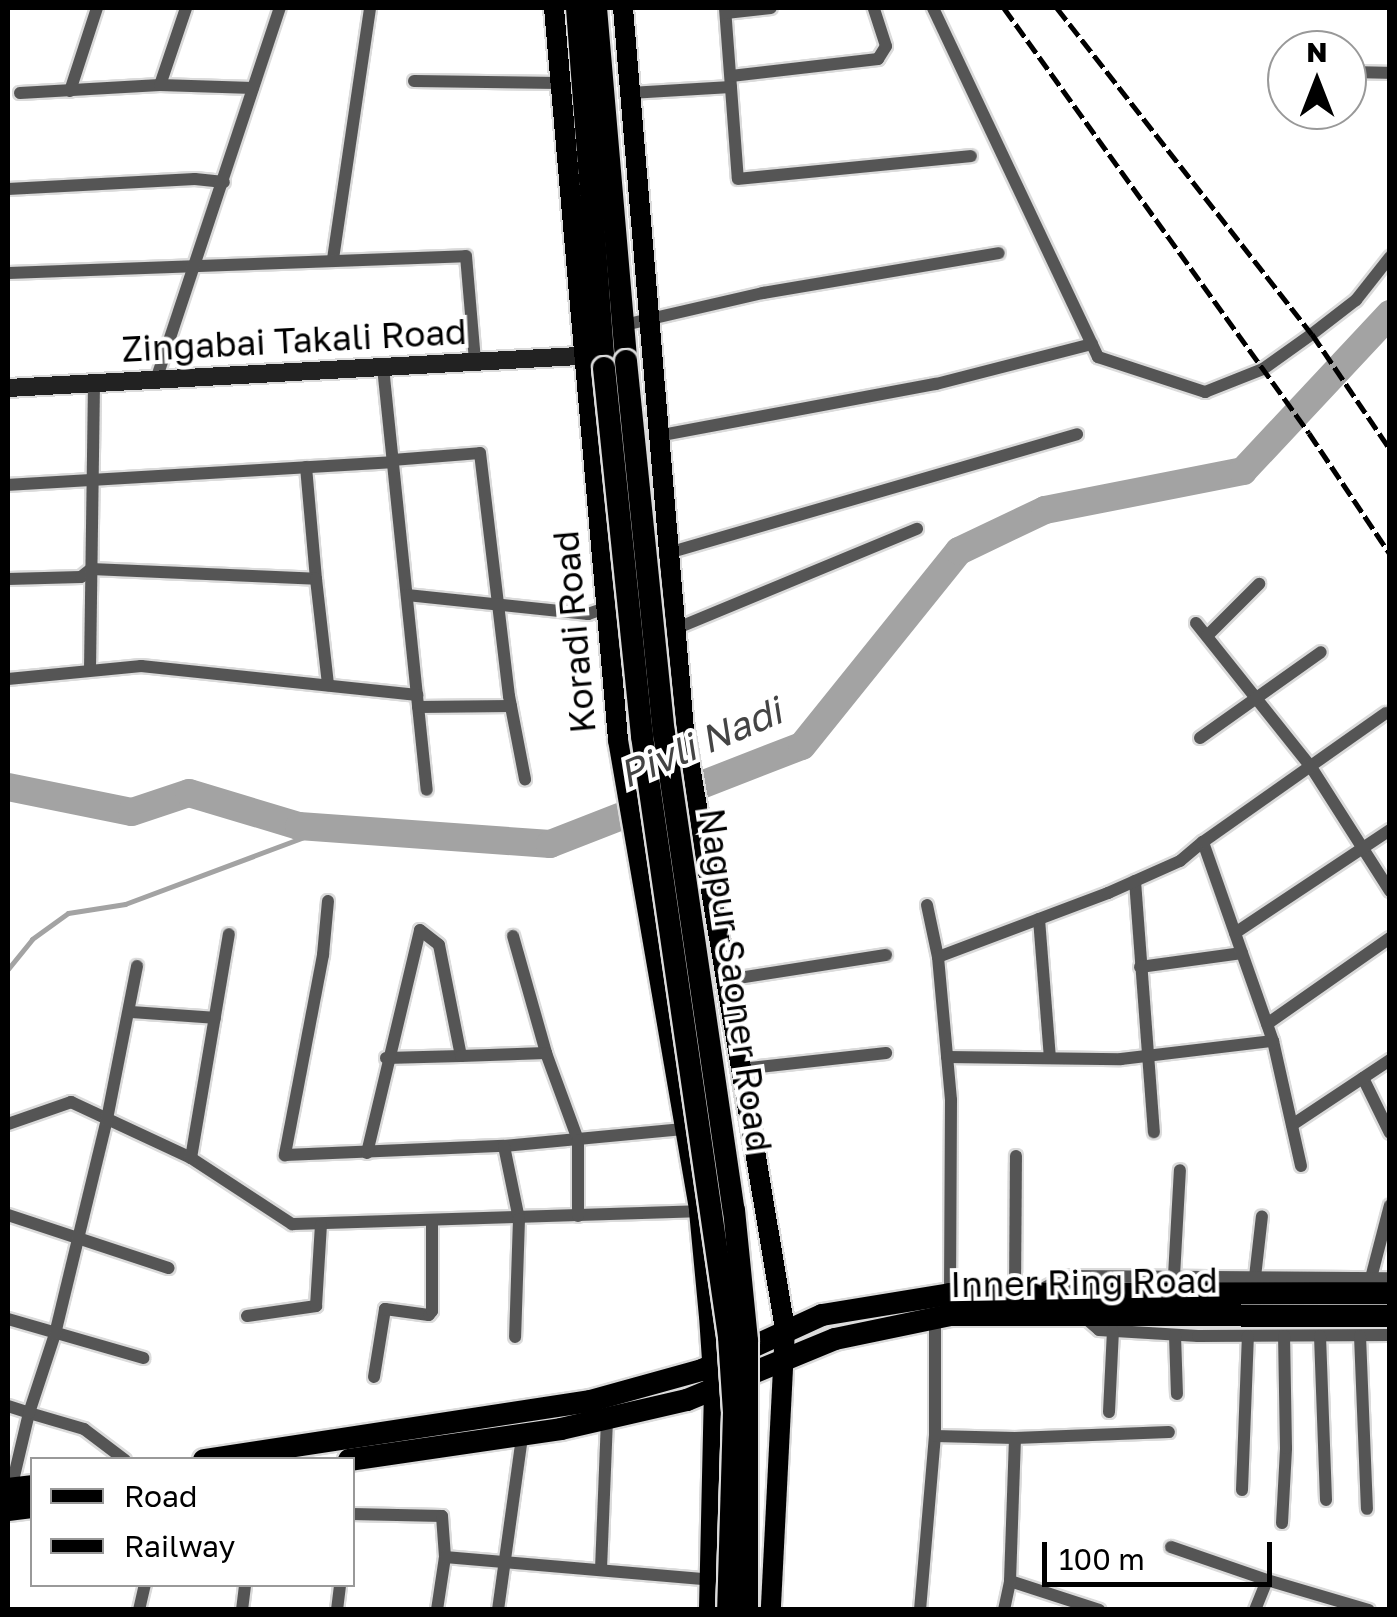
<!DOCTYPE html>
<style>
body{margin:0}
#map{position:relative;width:1397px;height:1617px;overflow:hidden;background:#fff;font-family:"Golos Text",sans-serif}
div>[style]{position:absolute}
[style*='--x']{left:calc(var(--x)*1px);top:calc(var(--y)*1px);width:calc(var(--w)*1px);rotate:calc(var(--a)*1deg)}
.stream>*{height:5px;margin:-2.5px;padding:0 2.5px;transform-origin:2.5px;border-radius:2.5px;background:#a3a3a3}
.river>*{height:28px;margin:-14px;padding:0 14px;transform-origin:14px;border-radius:14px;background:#a3a3a3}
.roads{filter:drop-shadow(2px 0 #dbdbdb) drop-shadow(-2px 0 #dbdbdb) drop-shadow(0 2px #dbdbdb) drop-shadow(0 -2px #dbdbdb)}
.street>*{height:12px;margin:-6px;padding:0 6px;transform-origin:6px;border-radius:6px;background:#555}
.secondary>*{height:18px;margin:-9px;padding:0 9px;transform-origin:9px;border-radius:9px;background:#222}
.primary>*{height:20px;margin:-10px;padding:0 10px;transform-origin:10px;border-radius:10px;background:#000}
.highway>*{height:22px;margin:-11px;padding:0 11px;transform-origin:11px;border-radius:11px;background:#000}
.rail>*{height:5px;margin-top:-2.5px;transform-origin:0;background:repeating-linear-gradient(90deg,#000 0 15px,transparent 0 20px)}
.bridges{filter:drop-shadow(2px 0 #dbdbdb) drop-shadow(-2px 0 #dbdbdb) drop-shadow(0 2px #dbdbdb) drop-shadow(0 -2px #dbdbdb)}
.highway-bridge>*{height:22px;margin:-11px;padding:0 11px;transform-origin:11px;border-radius:11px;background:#000}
span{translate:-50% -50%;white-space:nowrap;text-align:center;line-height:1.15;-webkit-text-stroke:8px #fff;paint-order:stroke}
.street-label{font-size:35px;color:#000}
.water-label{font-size:38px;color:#444;font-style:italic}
.frame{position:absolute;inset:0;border:10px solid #000;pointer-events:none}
.legend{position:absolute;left:30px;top:1457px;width:325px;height:130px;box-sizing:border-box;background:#fff;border:2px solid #999;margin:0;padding:12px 18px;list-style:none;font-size:30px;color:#000}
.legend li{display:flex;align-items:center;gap:20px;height:50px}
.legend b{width:50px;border:2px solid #999}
.north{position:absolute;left:1267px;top:30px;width:100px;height:100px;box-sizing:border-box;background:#fff;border:2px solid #999;border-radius:50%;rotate:0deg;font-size:28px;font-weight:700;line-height:40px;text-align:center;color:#000}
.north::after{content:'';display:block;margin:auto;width:35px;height:45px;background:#000;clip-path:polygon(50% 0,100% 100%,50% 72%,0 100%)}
.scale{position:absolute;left:1042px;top:1542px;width:230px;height:45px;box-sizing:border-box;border:5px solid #000;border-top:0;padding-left:12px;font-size:30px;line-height:35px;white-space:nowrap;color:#000;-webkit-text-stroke:8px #fff;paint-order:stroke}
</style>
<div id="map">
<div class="stream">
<div style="--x:8;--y:969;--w:38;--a:-51"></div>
<div style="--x:32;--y:939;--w:44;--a:-35.8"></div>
<div style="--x:68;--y:913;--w:58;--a:-9"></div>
<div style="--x:125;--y:904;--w:217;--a:-20.5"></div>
</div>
<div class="river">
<div style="--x:8;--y:787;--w:126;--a:11.4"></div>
<div style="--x:132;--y:812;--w:60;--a:-18.4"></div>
<div style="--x:189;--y:793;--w:115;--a:16.7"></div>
<div style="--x:299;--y:826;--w:252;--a:4.1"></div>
<div style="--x:550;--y:844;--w:270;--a:-21.3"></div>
<div style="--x:802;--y:746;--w:250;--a:-51.2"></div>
<div style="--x:959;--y:551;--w:95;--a:-25.5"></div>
<div style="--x:1045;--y:510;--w:202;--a:-11.1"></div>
<div style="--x:1243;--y:471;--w:215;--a:-46.9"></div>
</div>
<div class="roads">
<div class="street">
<div style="--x:725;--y:8;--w:171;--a:85.7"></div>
<div style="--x:738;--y:179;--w:234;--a:-5.6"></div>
<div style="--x:933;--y:8;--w:386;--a:64.7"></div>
<div style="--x:1098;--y:357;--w:113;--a:18.1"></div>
<div style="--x:1205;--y:392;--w:62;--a:-21.6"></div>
<div style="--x:1263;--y:369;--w:60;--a:-35.5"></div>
<div style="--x:1312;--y:334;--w:56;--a:-37.7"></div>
<div style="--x:1356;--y:300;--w:55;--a:-51.7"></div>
<div style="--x:726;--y:13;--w:45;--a:-6.3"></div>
<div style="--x:1347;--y:72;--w:43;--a:1.3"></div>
<div style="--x:731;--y:76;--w:148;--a:-6.6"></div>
<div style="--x:878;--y:59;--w:15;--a:-58"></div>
<div style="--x:886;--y:46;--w:40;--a:-108"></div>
<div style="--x:414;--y:81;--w:145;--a:0.8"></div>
<div style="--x:160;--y:85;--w:81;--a:-71.3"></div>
<div style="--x:70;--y:91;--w:87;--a:-72"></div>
<div style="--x:20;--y:93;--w:140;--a:-3.3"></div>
<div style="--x:160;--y:85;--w:93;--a:1.8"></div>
<div style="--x:630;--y:93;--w:101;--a:-3.4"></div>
<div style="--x:8;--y:189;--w:187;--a:-3.1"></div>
<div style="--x:195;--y:179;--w:29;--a:6"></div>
<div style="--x:333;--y:259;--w:254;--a:-81.6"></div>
<div style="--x:8;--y:273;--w:458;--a:-2.1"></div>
<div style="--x:466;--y:256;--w:106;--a:85.1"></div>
<div style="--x:624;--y:325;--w:143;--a:-13"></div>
<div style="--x:763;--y:293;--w:239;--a:-9.6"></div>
<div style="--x:383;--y:367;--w:425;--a:84.1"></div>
<div style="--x:156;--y:380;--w:392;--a:-71.6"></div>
<div style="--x:657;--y:436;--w:284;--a:-10.6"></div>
<div style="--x:936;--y:384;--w:161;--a:-14.4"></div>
<div style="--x:392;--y:460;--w:88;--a:-4.5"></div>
<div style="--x:480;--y:453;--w:245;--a:83.2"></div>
<div style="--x:509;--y:696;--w:85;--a:79.1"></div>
<div style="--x:306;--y:467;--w:112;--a:84.9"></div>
<div style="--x:8;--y:485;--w:386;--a:-3.4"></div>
<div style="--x:668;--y:553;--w:426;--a:-16.2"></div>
<div style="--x:8;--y:579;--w:73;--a:-1.6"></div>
<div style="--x:81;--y:577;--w:13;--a:-39"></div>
<div style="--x:91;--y:569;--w:225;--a:2.5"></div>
<div style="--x:316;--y:579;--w:107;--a:83.5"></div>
<div style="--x:407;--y:595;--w:182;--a:6"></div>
<div style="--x:588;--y:614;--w:21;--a:-19"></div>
<div style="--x:1196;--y:623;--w:184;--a:51.4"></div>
<div style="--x:1311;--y:767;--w:147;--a:57.5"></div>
<div style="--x:675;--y:629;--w:262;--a:-22.5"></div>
<div style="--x:1207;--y:636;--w:74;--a:-45"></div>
<div style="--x:90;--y:670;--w:286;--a:-89.2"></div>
<div style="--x:8;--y:679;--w:134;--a:-5.6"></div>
<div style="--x:141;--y:666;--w:278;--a:6"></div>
<div style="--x:418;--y:707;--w:93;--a:-0.6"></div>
<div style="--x:1200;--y:738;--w:148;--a:-35.4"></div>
<div style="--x:1135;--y:881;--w:252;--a:85.7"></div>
<div style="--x:328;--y:901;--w:54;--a:95.3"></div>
<div style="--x:323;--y:955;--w:204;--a:100.8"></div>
<div style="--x:285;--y:1155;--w:219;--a:-2.4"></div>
<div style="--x:504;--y:1146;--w:180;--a:-5.4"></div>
<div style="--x:927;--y:905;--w:53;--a:78.1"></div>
<div style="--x:938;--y:957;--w:144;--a:84.8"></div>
<div style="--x:951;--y:1100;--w:196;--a:90.3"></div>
<div style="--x:1039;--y:919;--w:139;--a:85.5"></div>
<div style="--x:1235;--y:933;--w:186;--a:-33.6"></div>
<div style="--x:513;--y:936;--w:122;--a:74.2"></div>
<div style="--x:938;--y:957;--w:182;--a:-20.6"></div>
<div style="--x:1108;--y:893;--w:79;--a:-24"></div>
<div style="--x:1180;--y:861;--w:30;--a:-40"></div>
<div style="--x:1140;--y:967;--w:103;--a:-7.8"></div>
<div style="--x:726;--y:980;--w:162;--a:-8.9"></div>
<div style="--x:130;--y:1012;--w:85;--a:4"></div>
<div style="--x:1267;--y:1024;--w:150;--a:-35"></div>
<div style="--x:947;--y:1057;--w:174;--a:0.7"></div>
<div style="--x:1121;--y:1059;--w:153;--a:-6.8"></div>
<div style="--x:386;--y:1058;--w:75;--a:-1.5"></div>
<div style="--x:741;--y:1069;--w:146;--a:-6.3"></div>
<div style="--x:1363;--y:1078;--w:61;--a:63.9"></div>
<div style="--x:8;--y:1124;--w:67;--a:-19.2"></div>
<div style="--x:71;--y:1102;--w:132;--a:25"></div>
<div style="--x:191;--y:1158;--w:121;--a:33.2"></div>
<div style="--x:292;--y:1224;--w:407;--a:-1.8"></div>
<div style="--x:1292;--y:1125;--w:118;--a:-33.6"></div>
<div style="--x:504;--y:1146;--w:75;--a:78.4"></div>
<div style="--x:519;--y:1219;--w:118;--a:91.9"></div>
<div style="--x:367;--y:1153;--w:229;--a:-76.6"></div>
<div style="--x:420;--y:930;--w:24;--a:38"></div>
<div style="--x:439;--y:945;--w:113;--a:78.8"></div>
<div style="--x:461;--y:1056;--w:85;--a:-2"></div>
<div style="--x:546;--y:1053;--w:93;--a:69.8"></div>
<div style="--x:578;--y:1140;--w:76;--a:90"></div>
<div style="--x:191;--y:1158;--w:227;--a:-80.4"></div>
<div style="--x:1301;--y:1166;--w:128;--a:-102.6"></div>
<div style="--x:1273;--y:1041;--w:211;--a:-109.4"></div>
<div style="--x:1203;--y:842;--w:224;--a:-35.2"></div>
<div style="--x:8;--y:1215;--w:169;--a:18.3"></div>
<div style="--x:1174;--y:1276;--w:106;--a:-86.8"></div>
<div style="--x:1255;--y:1277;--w:61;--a:-83.5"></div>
<div style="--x:1371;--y:1278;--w:75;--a:-75.4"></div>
<div style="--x:1042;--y:1289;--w:27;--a:-28"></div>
<div style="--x:1066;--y:1276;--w:324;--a:0.4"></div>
<div style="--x:1015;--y:1293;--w:137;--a:-89.6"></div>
<div style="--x:247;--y:1316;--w:70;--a:-8.2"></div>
<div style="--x:316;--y:1306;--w:81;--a:-86.5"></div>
<div style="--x:1083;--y:1316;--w:21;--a:41"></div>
<div style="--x:1099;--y:1330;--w:99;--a:3.5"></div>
<div style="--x:1198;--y:1336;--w:192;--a:-0.3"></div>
<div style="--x:8;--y:1319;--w:141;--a:16.1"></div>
<div style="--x:1175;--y:1335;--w:59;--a:88.1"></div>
<div style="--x:1320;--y:1336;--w:164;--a:87.9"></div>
<div style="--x:1360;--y:1336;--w:173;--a:87.7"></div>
<div style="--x:374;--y:1377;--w:69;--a:-80.8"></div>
<div style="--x:385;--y:1309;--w:44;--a:7.8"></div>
<div style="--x:429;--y:1315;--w:5;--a:-53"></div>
<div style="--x:432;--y:1311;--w:88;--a:-90"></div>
<div style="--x:8;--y:1406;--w:22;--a:18"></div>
<div style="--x:29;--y:1413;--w:78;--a:103.3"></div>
<div style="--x:1109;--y:1412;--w:81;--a:-87.2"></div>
<div style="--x:935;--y:1436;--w:80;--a:1.4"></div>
<div style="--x:1015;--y:1438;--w:154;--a:-2.2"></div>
<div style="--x:125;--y:1460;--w:51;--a:-142.9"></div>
<div style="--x:84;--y:1429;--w:57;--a:-163.8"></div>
<div style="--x:29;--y:1413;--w:83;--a:-71.8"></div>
<div style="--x:55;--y:1334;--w:221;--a:-76.4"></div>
<div style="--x:107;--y:1119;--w:156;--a:-78.9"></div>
<div style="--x:1242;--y:1490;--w:154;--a:-87.8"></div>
<div style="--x:352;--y:1514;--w:90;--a:1.3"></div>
<div style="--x:442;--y:1516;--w:41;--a:85.8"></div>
<div style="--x:445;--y:1557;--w:54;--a:98.6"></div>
<div style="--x:1282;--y:1523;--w:75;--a:-86.9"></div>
<div style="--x:1286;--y:1448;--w:112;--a:-91"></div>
<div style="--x:1171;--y:1547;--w:102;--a:19"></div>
<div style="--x:445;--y:1557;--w:267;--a:4.9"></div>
<div style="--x:601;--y:1569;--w:151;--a:-87.7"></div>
<div style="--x:1010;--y:1581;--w:94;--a:18"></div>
<div style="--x:139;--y:1610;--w:27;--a:-77"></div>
<div style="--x:242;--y:1610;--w:26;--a:-83"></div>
<div style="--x:337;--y:1610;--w:26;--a:-83"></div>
<div style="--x:498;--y:1610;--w:176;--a:-82.1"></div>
<div style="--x:920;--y:1610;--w:175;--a:-85.1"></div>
<div style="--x:935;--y:1436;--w:117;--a:-90"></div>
<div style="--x:1004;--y:1610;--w:30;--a:-78"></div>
<div style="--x:1010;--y:1581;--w:143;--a:-88"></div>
<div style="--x:1255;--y:1610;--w:32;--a:-68"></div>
<div style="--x:1267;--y:1580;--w:106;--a:16.4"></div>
</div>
<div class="secondary">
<div style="--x:8;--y:388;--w:589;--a:-3.21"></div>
</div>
<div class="primary">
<div style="--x:554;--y:8;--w:735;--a:85"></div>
<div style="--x:618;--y:740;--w:478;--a:80.2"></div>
<div style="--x:699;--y:1211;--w:105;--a:84.6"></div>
<div style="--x:709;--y:1316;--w:73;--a:86.1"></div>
<div style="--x:714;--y:1389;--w:221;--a:91.3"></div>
<div style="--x:623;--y:8;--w:725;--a:85.17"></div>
<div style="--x:684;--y:730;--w:607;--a:80.43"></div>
<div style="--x:785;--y:1329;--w:281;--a:92.9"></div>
</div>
<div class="highway">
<div style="--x:577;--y:8;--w:361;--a:85.7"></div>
<div style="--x:596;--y:8;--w:354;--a:85.1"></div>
<div style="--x:204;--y:1460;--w:390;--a:-8.7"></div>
<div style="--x:590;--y:1401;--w:116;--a:-15.5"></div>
<div style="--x:702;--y:1370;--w:132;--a:-24.6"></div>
<div style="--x:822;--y:1315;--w:130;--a:-9.3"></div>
<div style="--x:950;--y:1294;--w:440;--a:-0.1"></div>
<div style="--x:349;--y:1460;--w:214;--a:-8.3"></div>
<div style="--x:561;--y:1429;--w:129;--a:-13"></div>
<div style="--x:687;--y:1400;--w:160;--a:-22.4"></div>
<div style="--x:835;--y:1339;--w:118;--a:-11.7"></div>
<div style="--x:951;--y:1315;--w:439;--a:0.1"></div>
<div style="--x:8;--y:1489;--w:24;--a:-7"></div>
<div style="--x:8;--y:1510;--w:24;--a:-7"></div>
</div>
</div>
<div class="rail">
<div style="--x:1004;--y:8;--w:523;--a:54.33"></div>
<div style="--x:1309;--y:433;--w:146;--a:56.2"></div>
<div style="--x:1057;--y:8;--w:414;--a:52"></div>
<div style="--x:1312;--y:334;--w:139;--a:55.9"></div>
</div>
<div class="bridges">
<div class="highway-bridge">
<div style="--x:626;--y:361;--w:374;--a:84.2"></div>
<div style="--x:664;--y:733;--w:482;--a:81.7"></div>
<div style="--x:734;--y:1210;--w:132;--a:84.3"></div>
<div style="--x:747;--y:1341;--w:269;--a:90"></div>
<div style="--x:604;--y:368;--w:370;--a:84.1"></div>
<div style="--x:642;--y:736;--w:607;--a:81.76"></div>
<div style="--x:729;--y:1337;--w:76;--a:86.2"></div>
<div style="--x:734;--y:1413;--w:197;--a:91.7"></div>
</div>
</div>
<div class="street-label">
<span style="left:294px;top:340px;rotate:-3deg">Zingabai Takali Road</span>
<span style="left:574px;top:632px;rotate:-95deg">Koradi Road</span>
<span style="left:736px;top:980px;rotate:82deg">Nagpur Saoner Road</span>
<span style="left:1084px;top:1282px;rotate:-1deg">Inner Ring Road</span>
</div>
<div class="water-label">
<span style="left:700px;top:742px;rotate:-23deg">Pivli Nadi</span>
</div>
<div class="frame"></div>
<ul class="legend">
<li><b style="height:12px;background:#000"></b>Road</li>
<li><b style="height:12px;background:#000"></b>Railway</li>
</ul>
<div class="north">N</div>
<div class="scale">100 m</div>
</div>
